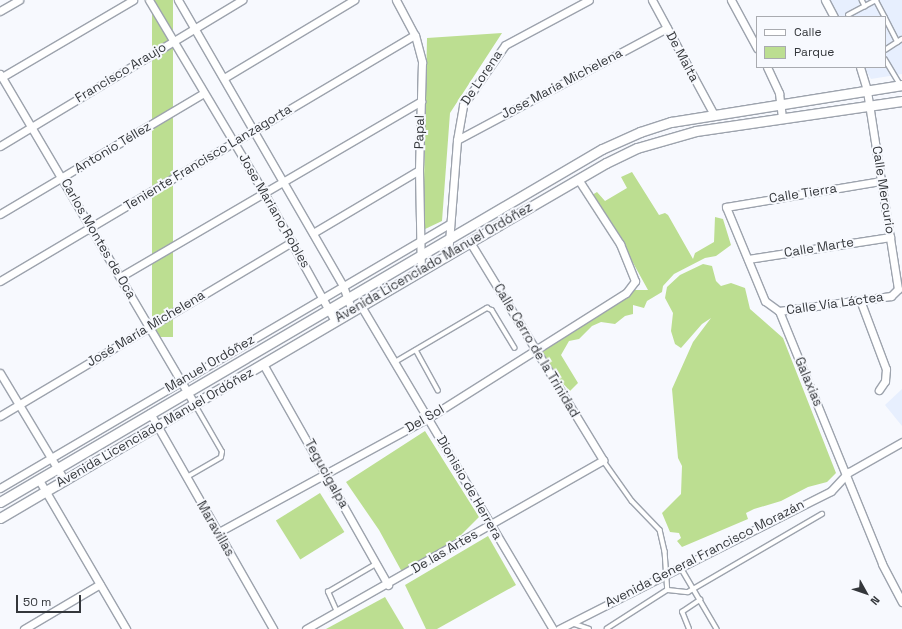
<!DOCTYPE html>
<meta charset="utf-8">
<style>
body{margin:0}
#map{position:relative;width:902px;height:629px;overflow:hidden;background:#f7f9fe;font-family:"Space Grotesk",sans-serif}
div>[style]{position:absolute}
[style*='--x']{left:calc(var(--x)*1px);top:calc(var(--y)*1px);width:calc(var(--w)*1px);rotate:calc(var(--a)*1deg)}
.built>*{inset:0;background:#e7effe}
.green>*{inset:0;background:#bcde91;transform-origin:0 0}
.roads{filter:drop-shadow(1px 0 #9da3ad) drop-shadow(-1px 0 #9da3ad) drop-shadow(0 1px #9da3ad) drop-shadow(0 -1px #9da3ad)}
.lane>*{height:3.5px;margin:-1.75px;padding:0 1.75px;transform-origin:1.75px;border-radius:1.75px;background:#fff}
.street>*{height:7px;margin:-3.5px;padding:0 3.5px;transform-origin:3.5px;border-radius:3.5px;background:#fff}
.secondary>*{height:9px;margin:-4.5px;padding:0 4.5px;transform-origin:4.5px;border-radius:4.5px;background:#fff}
span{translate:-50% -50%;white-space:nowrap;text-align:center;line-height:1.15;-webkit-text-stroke:4px #f7f9fe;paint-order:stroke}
.street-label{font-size:13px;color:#34373b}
.legend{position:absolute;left:756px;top:16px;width:130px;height:52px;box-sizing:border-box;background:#f7f9fe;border:1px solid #a9abb0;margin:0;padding:5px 7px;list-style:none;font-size:12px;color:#34373b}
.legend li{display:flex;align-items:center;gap:8px;height:20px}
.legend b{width:20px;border:1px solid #a9abb0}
.north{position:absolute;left:846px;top:573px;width:40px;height:40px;-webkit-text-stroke:3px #f7f9fe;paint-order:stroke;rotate:130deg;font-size:11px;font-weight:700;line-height:16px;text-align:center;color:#34373b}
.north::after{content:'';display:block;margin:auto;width:14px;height:18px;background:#34373b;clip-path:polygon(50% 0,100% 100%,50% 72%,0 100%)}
.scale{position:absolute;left:16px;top:595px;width:65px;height:18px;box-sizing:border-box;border:2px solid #34373b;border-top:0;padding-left:5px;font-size:12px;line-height:14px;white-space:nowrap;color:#34373b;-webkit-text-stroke:3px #f7f9fe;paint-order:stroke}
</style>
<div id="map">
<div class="built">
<div style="clip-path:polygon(830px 0,902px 0,902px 74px,871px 79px,864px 67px,885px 67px,885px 17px,839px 17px)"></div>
<div style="clip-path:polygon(902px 389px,902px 426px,885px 405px)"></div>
</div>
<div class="green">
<div style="left:152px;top:0;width:21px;height:337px"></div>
<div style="clip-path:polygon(502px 33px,450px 113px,442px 221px,423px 230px,427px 38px)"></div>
<div style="clip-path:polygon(632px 172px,659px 215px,665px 213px,668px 215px,693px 259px,695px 253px,714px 242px,715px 217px,723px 219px,731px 245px,716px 256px,705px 258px,674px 274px,663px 286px,662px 292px,647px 301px,644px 308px,633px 305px,633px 314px,625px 316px,615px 324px,601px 322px,592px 326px,579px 339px,569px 341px,561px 355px,578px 383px,570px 391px,557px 377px,540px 350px,629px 295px,630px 290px,648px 290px,616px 232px,592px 195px,597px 192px,605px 201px,627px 188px,621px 177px)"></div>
<div style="clip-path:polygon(703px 264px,712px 266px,716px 281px,721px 286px,731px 283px,745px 288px,750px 309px,783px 338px,836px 473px,827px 482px,808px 487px,781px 501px,754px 509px,746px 513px,748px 519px,682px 547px,677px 541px,681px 538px,679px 533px,670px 532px,662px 513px,681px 494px,682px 466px,678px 458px,672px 389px,693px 342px,711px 318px,702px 324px,681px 348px,675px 344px,671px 331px,673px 313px,665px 298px,667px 287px,680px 275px)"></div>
<div style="clip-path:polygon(425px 431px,479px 517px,459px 537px,402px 572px,379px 530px,346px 482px)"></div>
<div style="left:320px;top:493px;width:46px;height:52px;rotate:58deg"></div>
<div style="clip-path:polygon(488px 536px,516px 585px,437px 629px,426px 629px,405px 585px)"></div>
<div style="clip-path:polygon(385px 597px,404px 629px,326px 629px)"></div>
</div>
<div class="roads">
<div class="lane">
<div style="--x:862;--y:0;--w:7;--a:63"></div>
<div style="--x:848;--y:15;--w:32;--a:-28"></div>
<div style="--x:876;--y:0;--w:19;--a:62"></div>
<div style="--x:885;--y:17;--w:28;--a:63"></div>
<div style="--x:885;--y:50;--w:20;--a:-33"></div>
<div style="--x:885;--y:59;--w:29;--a:59"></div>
<div style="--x:416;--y:350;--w:46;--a:61.2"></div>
<div style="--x:395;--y:362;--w:107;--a:-30.4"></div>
<div style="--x:487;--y:308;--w:5;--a:22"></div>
<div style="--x:492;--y:310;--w:44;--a:58.8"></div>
<div style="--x:603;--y:460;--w:50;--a:54.7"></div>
<div style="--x:632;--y:501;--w:40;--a:46"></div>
<div style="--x:660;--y:530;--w:22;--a:77"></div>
<div style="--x:665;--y:551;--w:39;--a:86"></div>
<div style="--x:668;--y:590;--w:72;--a:147.4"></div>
<div style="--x:187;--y:477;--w:39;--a:-30"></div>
<div style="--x:221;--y:457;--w:5;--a:-79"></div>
<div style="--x:222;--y:452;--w:54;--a:-119.9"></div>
<div style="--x:680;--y:566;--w:73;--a:59.6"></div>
<div style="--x:668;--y:590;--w:20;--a:6"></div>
<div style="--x:688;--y:592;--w:155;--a:-30.2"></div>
<div style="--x:337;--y:612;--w:22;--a:-114"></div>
<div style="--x:328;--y:592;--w:56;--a:-30.3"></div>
<div style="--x:572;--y:623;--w:18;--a:19"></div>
<div style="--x:689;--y:629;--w:18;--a:-112"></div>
<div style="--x:682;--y:612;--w:22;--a:-34"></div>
</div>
<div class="street">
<div style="--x:149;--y:0;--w:225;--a:59.2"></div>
<div style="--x:264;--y:193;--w:146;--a:61"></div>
<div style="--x:178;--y:0;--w:330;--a:60"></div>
<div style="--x:343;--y:286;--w:27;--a:70"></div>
<div style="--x:396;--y:0;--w:40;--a:62"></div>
<div style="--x:415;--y:35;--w:28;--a:75"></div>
<div style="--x:422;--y:62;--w:108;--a:91.6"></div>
<div style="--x:419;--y:170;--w:100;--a:88.9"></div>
<div style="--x:652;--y:0;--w:128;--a:61.6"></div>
<div style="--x:731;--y:0;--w:55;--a:61.6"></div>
<div style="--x:825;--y:0;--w:19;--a:62"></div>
<div style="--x:0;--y:11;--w:22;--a:-30"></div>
<div style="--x:767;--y:67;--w:29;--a:65"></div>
<div style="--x:779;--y:93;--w:24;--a:83"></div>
<div style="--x:0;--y:74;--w:384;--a:59.5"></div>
<div style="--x:2;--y:77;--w:152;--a:-30.4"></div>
<div style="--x:224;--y:78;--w:152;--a:-31"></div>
<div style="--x:457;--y:140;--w:238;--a:-28.1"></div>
<div style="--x:0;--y:146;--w:283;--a:-31.1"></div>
<div style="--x:881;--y:181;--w:157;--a:170.5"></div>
<div style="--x:726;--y:207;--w:102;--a:67.5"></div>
<div style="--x:765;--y:301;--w:17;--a:36"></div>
<div style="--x:779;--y:311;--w:273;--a:67.8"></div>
<div style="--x:882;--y:564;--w:43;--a:62.2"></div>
<div style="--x:0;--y:214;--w:237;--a:-30.7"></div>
<div style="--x:313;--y:233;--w:123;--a:-30.7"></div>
<div style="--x:448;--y:255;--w:115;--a:-85.5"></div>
<div style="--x:457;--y:140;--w:36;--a:-80"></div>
<div style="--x:463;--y:105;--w:73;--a:-55"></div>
<div style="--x:505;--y:45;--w:95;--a:-28.2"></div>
<div style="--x:748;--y:259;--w:144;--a:-8.8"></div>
<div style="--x:120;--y:277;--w:349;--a:-30.3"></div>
<div style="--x:0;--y:281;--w:482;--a:-30.7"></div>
<div style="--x:860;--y:300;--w:74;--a:69.4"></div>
<div style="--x:886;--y:369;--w:12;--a:95"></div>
<div style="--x:885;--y:381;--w:11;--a:124"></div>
<div style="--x:361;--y:306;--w:376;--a:59.3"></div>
<div style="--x:779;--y:311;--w:113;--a:-7.6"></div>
<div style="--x:891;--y:296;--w:10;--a:-45"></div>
<div style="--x:898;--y:289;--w:201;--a:-98.9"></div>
<div style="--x:867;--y:90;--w:24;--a:-107"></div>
<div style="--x:263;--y:364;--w:254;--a:60.5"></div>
<div style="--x:0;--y:373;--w:126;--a:59"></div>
<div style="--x:150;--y:413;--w:249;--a:60.3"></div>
<div style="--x:0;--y:416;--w:340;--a:-30.8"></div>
<div style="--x:39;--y:480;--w:173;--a:59.7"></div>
<div style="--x:0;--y:488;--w:521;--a:-30.45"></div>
<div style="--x:217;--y:533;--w:240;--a:-28.6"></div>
<div style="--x:428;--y:418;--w:234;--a:-32.3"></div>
<div style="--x:626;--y:293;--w:15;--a:-53"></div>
<div style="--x:635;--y:281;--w:40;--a:-112"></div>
<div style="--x:620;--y:244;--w:77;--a:-122.9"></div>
<div style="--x:24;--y:629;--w:88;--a:-30.6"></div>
<div style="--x:306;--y:629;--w:342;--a:-29.6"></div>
<div style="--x:603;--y:460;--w:255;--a:-121.4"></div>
<div style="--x:559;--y:629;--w:305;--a:-26.9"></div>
<div style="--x:831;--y:491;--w:26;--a:-47"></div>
<div style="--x:849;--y:472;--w:61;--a:-29.5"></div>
</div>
<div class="secondary">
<div style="--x:0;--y:502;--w:698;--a:-30.39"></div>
<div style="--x:602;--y:149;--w:42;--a:-24.1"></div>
<div style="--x:640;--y:132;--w:33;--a:-18"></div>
<div style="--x:671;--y:122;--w:234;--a:-9.1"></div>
<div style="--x:0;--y:518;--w:545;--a:-30.42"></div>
<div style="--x:470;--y:242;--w:157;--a:-30.2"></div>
<div style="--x:606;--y:163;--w:34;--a:-26"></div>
<div style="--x:637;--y:148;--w:61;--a:-16.1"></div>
<div style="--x:696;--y:131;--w:208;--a:-8.3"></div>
</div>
</div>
<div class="street-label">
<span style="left:682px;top:57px;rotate:62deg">De Malta</span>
<span style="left:121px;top:73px;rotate:-31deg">Francisco Araujo</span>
<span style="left:482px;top:78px;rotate:-56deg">De Lorena</span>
<span style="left:562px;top:84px;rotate:-28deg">Jose Maria Michelena</span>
<span style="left:420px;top:132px;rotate:-89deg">Papal</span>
<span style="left:113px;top:148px;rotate:-31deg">Antonio Téllez</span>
<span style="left:208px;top:158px;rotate:-31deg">Teniente Francisco Lanzagorta</span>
<span style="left:883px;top:190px;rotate:81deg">Calle Mercurio</span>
<span style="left:803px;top:194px;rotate:-9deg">Calle Tierra</span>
<span style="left:274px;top:211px;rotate:60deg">Jose Mariano Robles</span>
<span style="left:98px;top:239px;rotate:60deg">Carlos Montes de Oca</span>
<span style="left:819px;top:248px;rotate:-9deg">Calle Marte</span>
<span style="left:434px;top:263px;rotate:-30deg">Avenida Licenciado Manuel Ordóñez</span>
<span style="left:835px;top:304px;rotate:-8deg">Calle Vía Láctea</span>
<span style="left:146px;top:329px;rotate:-31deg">José María Michelena</span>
<span style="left:536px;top:351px;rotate:59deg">Calle Cerro de la Trinidad</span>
<span style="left:210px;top:364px;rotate:-30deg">Manuel Ordóñez</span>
<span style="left:808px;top:382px;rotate:67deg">Galaxias</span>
<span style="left:425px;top:419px;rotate:-30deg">Del Sol</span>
<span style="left:155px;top:428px;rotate:-30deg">Avenida Licenciado Manuel Ordóñez</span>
<span style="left:326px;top:474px;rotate:61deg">Tegucigalpa</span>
<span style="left:469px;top:488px;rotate:60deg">Dionisio de Herrera</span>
<span style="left:215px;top:529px;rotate:60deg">Maravillas</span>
<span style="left:445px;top:552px;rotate:-30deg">De las Artes</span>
<span style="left:705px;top:554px;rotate:-27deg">Avenida General Francisco Morazán</span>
</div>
<ul class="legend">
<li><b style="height:5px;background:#fff"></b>Calle</li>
<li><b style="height:11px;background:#bcde91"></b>Parque</li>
</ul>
<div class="north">N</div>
<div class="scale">50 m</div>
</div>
